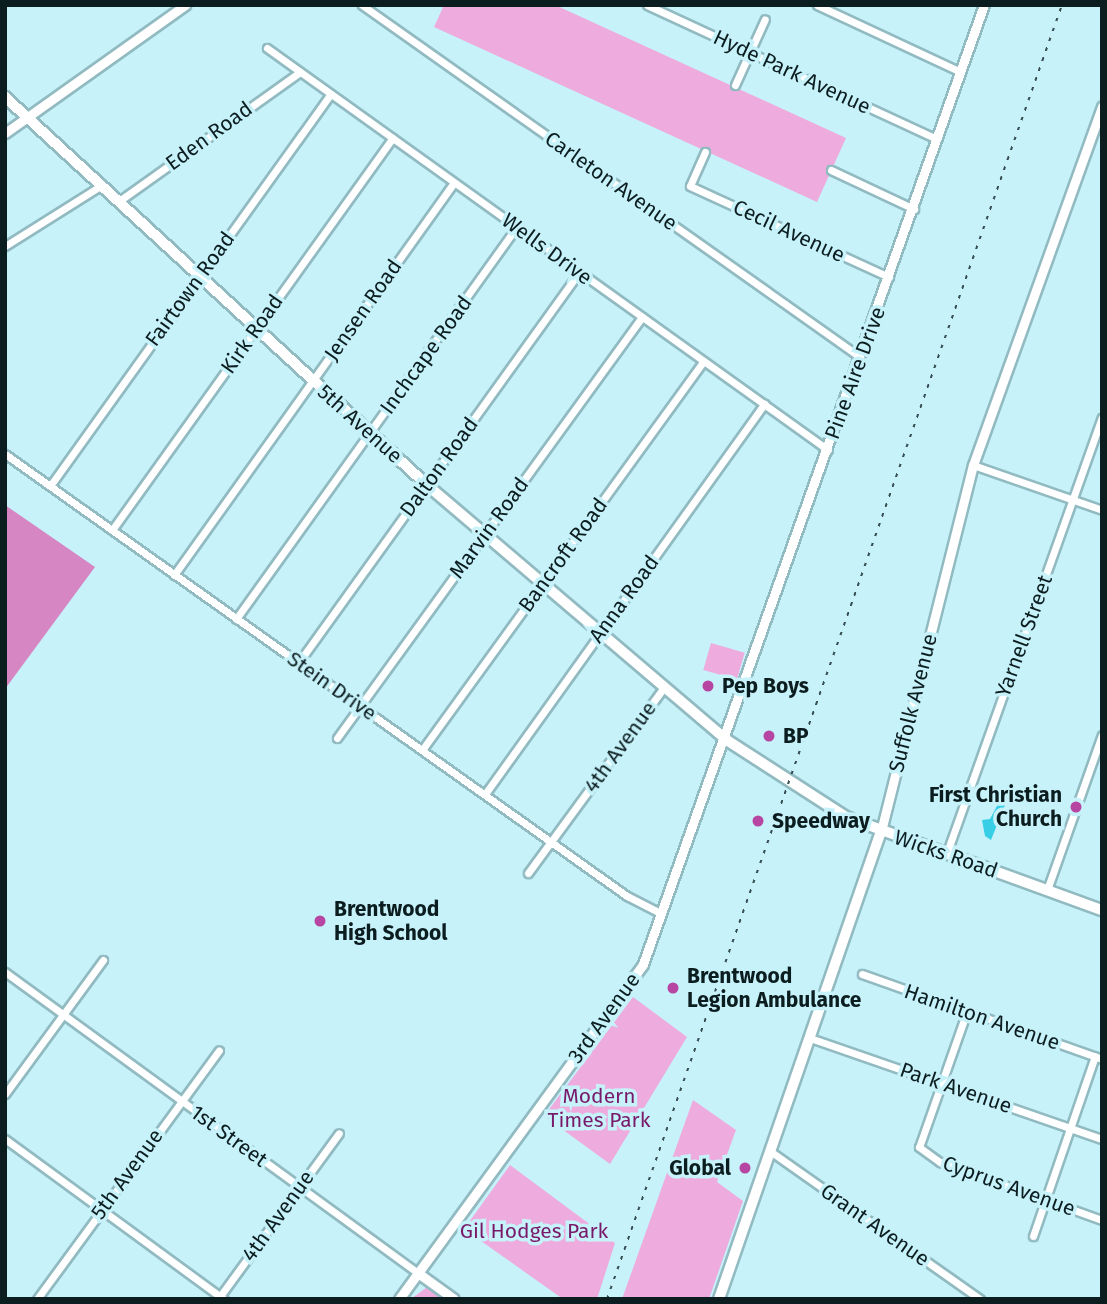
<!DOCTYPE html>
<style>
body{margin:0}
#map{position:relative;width:1107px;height:1304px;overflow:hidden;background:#c7f2fa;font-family:"Fira Sans",sans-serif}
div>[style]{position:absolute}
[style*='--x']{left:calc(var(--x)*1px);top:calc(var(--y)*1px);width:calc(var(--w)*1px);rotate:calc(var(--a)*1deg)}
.green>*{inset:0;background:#eeabde;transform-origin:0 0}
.forest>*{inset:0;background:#d586c3}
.water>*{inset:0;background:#38cfe6}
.roads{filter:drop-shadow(2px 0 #91bac1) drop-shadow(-2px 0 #91bac1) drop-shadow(0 2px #91bac1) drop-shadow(0 -2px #91bac1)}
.minor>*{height:7px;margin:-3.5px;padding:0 3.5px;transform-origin:3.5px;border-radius:3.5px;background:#fff}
.tertiary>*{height:9px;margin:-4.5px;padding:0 4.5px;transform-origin:4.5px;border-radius:4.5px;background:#fff}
.secondary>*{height:10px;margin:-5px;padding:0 5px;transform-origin:5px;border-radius:5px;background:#fff}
.rail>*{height:2px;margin-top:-1px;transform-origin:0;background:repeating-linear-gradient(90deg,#364d51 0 3.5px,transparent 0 10.5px)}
.dots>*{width:19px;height:19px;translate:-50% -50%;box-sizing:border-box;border:4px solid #c7f2fa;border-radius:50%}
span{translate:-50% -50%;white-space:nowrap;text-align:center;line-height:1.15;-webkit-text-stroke:7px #c7f2fa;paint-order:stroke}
.street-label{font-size:21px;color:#0c1d20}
.poi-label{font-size:21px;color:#0c1d20;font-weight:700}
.left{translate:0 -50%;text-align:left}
.right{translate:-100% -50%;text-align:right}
.park-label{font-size:21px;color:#781a69}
.frame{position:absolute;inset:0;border:7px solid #0c1d20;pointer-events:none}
</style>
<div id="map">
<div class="green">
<div style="clip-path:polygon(444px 5px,555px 5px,846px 138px,817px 202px,434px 27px)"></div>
<div style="left:711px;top:643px;width:35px;height:28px;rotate:16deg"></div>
<div style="clip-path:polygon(633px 997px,687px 1037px,610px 1164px,544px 1116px)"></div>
<div style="clip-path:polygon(693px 1100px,736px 1130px,717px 1182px,743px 1201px,709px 1299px,622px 1299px)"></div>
<div style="clip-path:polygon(510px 1165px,615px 1243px,597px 1299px,563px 1299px,464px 1229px)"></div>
<div style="clip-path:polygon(427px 1287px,443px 1299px,411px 1299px)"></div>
</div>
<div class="forest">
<div style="clip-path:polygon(5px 505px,95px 567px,5px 689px)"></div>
</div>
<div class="water">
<div style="clip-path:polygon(1004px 793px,1009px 795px,991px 840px,985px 836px,982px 820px,990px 819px)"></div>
</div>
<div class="roads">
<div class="minor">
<div style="--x:362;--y:5;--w:610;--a:35.25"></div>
<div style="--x:647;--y:5;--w:319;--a:24.8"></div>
<div style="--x:817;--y:5;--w:159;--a:25"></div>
<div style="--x:267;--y:48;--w:690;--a:35.62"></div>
<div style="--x:735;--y:85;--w:72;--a:-65.6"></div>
<div style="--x:705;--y:152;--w:37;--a:114"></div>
<div style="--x:690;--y:186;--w:219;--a:24.6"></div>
<div style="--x:831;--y:170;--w:92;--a:25.2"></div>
<div style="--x:119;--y:201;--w:222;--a:-35.5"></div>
<div style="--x:5;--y:246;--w:115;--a:-32.2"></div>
<div style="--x:5;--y:454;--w:763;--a:35.4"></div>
<div style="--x:627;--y:896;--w:39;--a:27"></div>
<div style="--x:973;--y:465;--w:137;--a:19.2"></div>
<div style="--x:50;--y:486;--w:482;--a:-54.4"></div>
<div style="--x:112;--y:530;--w:482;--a:-54.4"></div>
<div style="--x:174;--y:575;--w:482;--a:-54.5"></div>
<div style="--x:236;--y:619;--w:482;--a:-54.4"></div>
<div style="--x:299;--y:662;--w:480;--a:-54.3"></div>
<div style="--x:337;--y:738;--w:520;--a:-54.08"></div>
<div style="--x:422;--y:750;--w:480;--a:-54.1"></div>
<div style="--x:485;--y:794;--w:480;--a:-54.4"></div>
<div style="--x:946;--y:855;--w:464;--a:-70.4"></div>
<div style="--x:528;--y:873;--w:230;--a:-53.8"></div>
<div style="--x:1047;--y:890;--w:164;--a:-70.5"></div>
<div style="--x:5;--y:972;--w:511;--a:36.09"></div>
<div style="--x:862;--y:974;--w:255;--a:19.5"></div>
<div style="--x:967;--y:1011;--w:144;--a:109.4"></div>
<div style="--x:919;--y:1147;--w:26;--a:36"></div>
<div style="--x:940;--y:1162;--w:172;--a:19.7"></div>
<div style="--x:810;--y:1038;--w:309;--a:19.1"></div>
<div style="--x:5;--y:1094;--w:166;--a:-53.8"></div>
<div style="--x:5;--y:1139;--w:271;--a:36.2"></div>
<div style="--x:770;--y:1151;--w:257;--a:35.2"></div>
<div style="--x:1033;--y:1236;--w:190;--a:-71"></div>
<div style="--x:37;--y:1299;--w:308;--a:-53.8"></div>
<div style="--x:218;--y:1299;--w:205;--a:-53.9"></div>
</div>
<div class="tertiary">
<div style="--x:5;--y:133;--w:221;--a:-35.4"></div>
<div style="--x:881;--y:831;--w:377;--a:-75.9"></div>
<div style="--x:973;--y:465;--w:381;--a:-70.2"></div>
<div style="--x:418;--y:1273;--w:44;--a:35.8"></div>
<div style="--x:399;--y:1299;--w:414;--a:-53.9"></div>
<div style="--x:643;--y:964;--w:1018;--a:-70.43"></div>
</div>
<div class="secondary">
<div style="--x:5;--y:97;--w:573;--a:42.6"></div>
<div style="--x:427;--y:485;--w:392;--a:40.4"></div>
<div style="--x:725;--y:739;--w:144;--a:32.8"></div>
<div style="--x:846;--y:817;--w:272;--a:20"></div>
<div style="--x:719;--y:1299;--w:495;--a:-70.9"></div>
</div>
</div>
<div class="rail">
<div style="--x:607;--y:1299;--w:1372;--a:-70.63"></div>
</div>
<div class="dots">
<div style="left:708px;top:686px;background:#b746a2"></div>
<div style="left:769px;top:736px;background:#b746a2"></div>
<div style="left:1076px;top:807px;background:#b746a2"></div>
<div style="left:758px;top:821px;background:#b746a2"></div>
<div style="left:320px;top:921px;background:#b746a2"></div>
<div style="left:673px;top:988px;background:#b746a2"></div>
<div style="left:745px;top:1168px;background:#b746a2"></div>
</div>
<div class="street-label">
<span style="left:792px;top:72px;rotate:25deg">Hyde Park Avenue</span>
<span style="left:209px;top:136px;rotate:-36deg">Eden Road</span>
<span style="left:611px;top:181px;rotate:35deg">Carleton Avenue</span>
<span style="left:789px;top:231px;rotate:25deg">Cecil Avenue</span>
<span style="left:547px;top:249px;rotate:36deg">Wells Drive</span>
<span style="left:190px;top:289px;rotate:-54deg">Fairtown Road</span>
<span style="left:363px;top:310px;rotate:-55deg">Jensen Road</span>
<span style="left:252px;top:334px;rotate:-55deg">Kirk Road</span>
<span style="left:426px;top:355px;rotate:-54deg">Inchcape Road</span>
<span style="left:855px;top:373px;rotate:-70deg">Pine Aire Drive</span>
<span style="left:360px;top:424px;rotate:42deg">5th Avenue</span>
<span style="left:439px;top:467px;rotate:-54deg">Dalton Road</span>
<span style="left:489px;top:528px;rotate:-54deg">Marvin Road</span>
<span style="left:563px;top:555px;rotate:-54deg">Bancroft Road</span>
<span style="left:624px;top:599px;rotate:-54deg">Anna Road</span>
<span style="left:1024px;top:636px;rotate:-70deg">Yarnell Street</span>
<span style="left:332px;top:686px;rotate:35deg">Stein Drive</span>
<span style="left:913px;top:703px;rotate:-76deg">Suffolk Avenue</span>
<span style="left:620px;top:747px;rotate:-54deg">4th Avenue</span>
<span style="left:946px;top:854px;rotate:19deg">Wicks Road</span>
<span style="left:982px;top:1017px;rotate:19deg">Hamilton Avenue</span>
<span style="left:604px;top:1018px;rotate:-54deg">3rd Avenue</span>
<span style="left:956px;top:1088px;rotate:19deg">Park Avenue</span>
<span style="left:229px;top:1136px;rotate:36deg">1st Street</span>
<span style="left:127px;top:1174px;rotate:-54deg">5th Avenue</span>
<span style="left:1009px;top:1186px;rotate:20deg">Cyprus Avenue</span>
<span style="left:278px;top:1216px;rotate:-54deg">4th Avenue</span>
<span style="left:875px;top:1225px;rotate:35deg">Grant Avenue</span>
</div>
<div class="poi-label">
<span class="left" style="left:722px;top:686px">Pep Boys</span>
<span class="left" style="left:783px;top:736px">BP</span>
<span class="right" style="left:1062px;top:807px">First Christian<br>Church</span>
<span class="left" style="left:772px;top:821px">Speedway</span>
<span class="left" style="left:334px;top:921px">Brentwood<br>High School</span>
<span class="left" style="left:687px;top:988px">Brentwood<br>Legion Ambulance</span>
<span class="right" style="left:731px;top:1168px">Global</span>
</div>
<div class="park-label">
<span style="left:599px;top:1108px">Modern<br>Times Park</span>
<span style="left:534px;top:1231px">Gil Hodges Park</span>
</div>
<div class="frame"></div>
</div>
